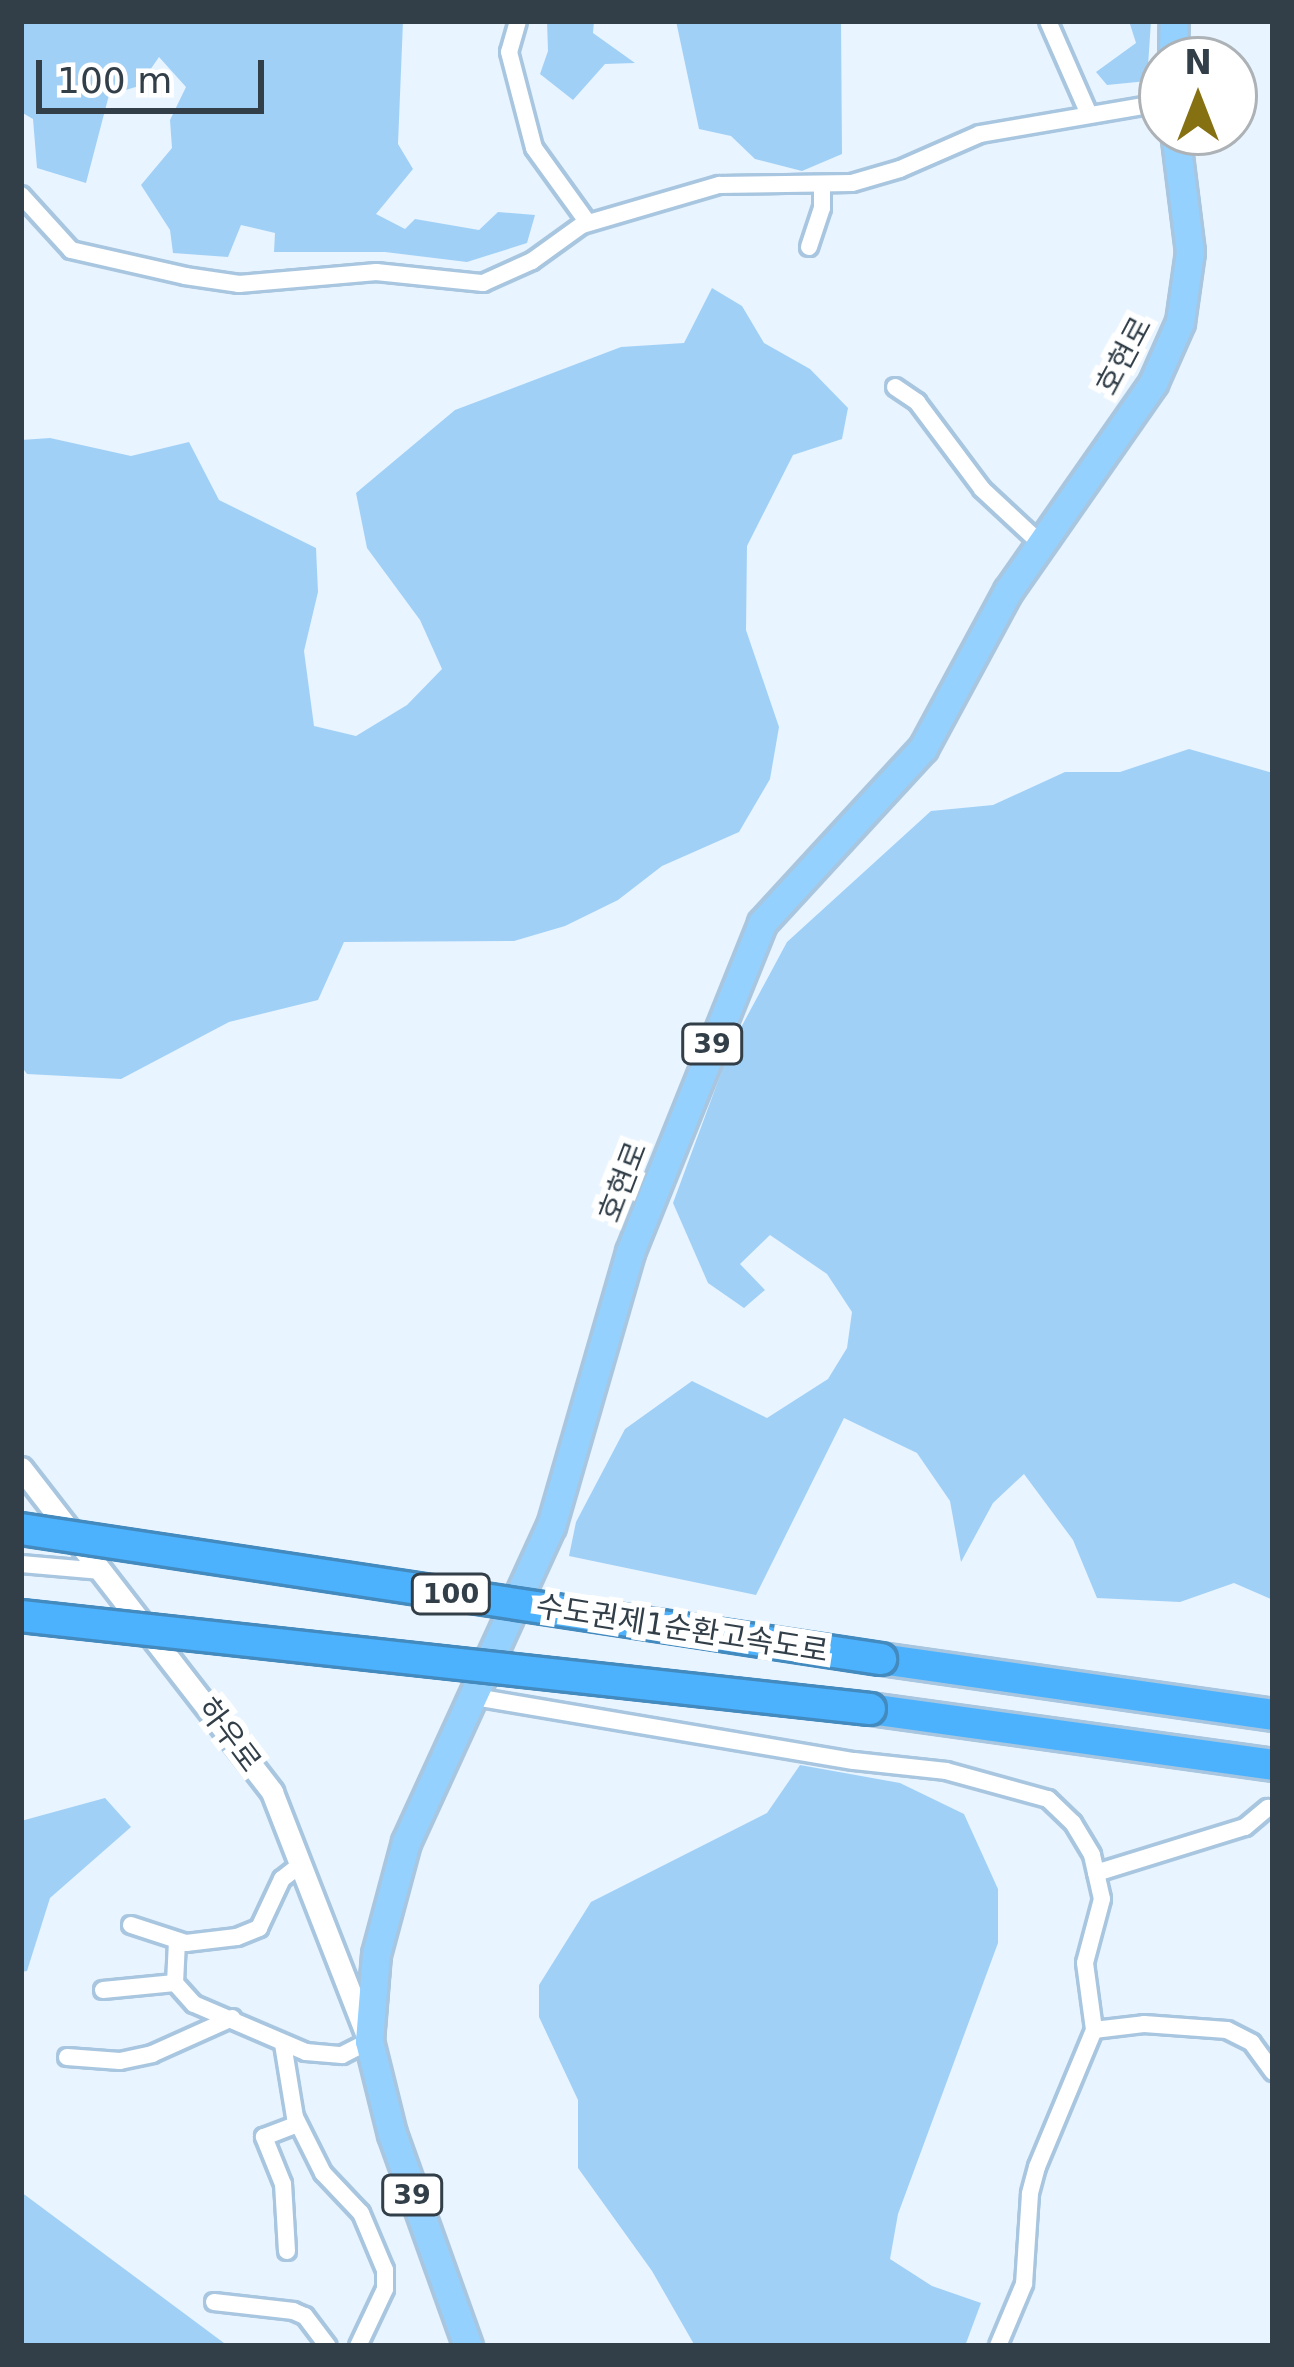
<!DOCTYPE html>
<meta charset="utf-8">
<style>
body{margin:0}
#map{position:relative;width:1294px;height:2367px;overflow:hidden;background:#e8f4ff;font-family:"DejaVu Sans","Noto Sans KR",sans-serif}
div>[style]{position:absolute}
.green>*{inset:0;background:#a1d0f7}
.roads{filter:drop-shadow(3px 0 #a8c6df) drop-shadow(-3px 0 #a8c6df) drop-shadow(0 3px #a8c6df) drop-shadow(0 -3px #a8c6df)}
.minor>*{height:16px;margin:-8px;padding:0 8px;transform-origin:8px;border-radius:8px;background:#fff}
.tertiary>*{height:21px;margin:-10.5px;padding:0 10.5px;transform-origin:10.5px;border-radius:10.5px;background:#fff}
.primary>*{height:27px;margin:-13.5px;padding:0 13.5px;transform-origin:13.5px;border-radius:13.5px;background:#94d1fe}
.motorway>*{height:30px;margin:-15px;padding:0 15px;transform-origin:15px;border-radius:15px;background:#4cb2fe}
.bridges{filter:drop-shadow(3px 0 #438abf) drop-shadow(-3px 0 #438abf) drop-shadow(0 3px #438abf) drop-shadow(0 -3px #438abf)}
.motorway-bridge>*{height:30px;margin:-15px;padding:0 15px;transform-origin:15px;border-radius:15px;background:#4cb2fe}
span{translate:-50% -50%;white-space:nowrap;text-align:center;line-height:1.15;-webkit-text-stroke:12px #fff;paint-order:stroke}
.shield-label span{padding:3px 9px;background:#fff;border:3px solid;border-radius:9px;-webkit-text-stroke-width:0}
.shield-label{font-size:27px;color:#323f49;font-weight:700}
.street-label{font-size:30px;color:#323f49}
.frame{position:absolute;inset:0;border:24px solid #323f49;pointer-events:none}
.north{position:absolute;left:1138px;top:36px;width:120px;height:120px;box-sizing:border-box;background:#fff;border:3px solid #adb2b6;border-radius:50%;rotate:0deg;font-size:33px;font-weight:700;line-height:48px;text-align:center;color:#323f49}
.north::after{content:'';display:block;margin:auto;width:42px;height:54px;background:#867112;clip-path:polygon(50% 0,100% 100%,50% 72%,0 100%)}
.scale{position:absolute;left:36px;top:60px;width:228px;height:54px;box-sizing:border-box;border:6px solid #323f49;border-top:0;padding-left:15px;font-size:36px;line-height:42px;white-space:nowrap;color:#323f49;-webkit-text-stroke:9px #fff;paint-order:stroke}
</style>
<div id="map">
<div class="green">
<i style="clip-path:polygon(21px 21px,403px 21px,398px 144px,413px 169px,376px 214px,405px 229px,415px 219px,479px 230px,498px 212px,535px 215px,527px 243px,467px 262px,385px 252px,274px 252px,275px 233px,241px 225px,228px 257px,173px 253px,170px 230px,141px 185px,172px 148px,170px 120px,186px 87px,159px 57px,139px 86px,109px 95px,86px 183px,37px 168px,33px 119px,21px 112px)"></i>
<i style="clip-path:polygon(547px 21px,594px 21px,593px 33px,635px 63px,605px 64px,573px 100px,540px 74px,548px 51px)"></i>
<i style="clip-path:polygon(676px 21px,841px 21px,842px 154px,802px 171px,755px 159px,731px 136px,699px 129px)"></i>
<i style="clip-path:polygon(1129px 21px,1151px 21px,1147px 81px,1107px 85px,1096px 72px,1136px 43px)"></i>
<i style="clip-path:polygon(712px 288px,742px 306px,764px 343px,810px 369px,848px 408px,842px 439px,793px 455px,747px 546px,746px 630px,779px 727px,770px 779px,739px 832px,662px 866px,618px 900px,565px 926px,514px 941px,344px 942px,318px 1000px,229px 1022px,121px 1079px,27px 1074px,21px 1066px,21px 440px,50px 438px,131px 456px,189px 442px,219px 500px,316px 548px,318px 592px,304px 651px,314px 726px,356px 736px,407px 705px,442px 669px,420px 620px,367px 548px,356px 493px,455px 410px,621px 347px,684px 343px)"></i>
<i style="clip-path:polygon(1189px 749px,1273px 773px,1273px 1600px,1234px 1583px,1180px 1602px,1097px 1598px,1073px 1540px,1024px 1474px,993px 1503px,961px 1562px,950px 1501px,917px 1453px,844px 1418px,756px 1595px,569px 1556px,576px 1522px,625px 1429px,692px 1381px,767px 1418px,828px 1379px,847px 1348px,852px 1312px,827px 1274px,770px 1235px,740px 1264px,765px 1290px,744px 1308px,708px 1283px,673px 1203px,731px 1046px,787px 942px,931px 811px,993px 805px,1065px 772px,1120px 772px)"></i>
<i style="clip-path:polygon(800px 1765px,900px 1783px,964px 1814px,998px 1889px,998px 1943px,898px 2214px,890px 2259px,932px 2286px,981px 2303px,965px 2346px,695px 2346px,652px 2271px,578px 2168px,578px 2100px,539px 2017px,539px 1985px,591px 1902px,767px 1813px)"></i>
<i style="clip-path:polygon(105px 1798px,131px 1827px,50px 1898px,27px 1971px,21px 1972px,21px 1821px)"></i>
<i style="clip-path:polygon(21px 2192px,228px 2346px,21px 2346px)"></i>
</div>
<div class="roads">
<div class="minor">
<i style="left:518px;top:21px;width:32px;rotate:106deg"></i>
<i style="left:509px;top:52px;width:99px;rotate:75.4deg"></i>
<i style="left:534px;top:148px;width:92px;rotate:54.2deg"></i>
<i style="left:1048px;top:21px;width:99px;rotate:66.3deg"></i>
<i style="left:21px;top:195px;width:74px;rotate:47.7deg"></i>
<i style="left:71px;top:250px;width:117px;rotate:12.8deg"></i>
<i style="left:185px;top:276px;width:55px;rotate:8.4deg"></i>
<i style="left:239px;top:284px;width:138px;rotate:-5deg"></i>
<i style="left:376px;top:272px;width:108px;rotate:5.9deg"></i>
<i style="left:483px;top:283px;width:54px;rotate:-24.2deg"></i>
<i style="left:532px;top:261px;width:62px;rotate:-35.8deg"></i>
<i style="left:582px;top:225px;width:143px;rotate:-16.3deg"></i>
<i style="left:719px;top:185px;width:133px;rotate:-0.9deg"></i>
<i style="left:852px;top:183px;width:50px;rotate:-16.3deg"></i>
<i style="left:900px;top:169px;width:87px;rotate:-23.6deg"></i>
<i style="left:980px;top:134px;width:185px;rotate:-9.7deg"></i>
<i style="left:809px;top:247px;width:41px;rotate:-71.6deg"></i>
<i style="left:822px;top:208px;width:23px;rotate:-90deg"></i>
<i style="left:895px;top:387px;width:27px;rotate:34deg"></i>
<i style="left:917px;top:402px;width:109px;rotate:53.2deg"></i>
<i style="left:982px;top:489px;width:81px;rotate:43deg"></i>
<i style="left:21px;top:1564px;width:81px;rotate:4.9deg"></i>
<i style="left:475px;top:1697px;width:384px;rotate:9.6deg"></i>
<i style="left:854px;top:1761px;width:93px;rotate:6.2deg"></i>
<i style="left:946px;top:1771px;width:106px;rotate:15.4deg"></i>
<i style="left:1048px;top:1799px;width:35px;rotate:44deg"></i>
<i style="left:1073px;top:1823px;width:37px;rotate:59deg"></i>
<i style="left:1092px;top:1855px;width:45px;rotate:77.2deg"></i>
<i style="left:1102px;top:1899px;width:66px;rotate:104.9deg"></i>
<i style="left:1085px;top:1963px;width:68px;rotate:82.3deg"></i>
<i style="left:1094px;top:2030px;width:148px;rotate:112.6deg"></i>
<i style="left:1037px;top:2167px;width:28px;rotate:105deg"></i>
<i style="left:1030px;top:2194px;width:90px;rotate:93.8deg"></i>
<i style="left:1024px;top:2284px;width:67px;rotate:112.8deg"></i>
<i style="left:1096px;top:1873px;width:156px;rotate:-17.2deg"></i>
<i style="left:1245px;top:1827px;width:30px;rotate:-40deg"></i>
<i style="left:131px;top:1925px;width:58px;rotate:18.1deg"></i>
<i style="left:186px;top:1943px;width:51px;rotate:-6.7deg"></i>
<i style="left:237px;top:1937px;width:24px;rotate:-22deg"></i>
<i style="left:259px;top:1928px;width:54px;rotate:-64.9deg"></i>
<i style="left:282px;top:1879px;width:23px;rotate:-38deg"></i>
<i style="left:177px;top:1941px;width:42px;rotate:92.7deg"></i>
<i style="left:175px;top:1983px;width:28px;rotate:48deg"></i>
<i style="left:194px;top:2004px;width:122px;rotate:23.2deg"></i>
<i style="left:306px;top:2052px;width:36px;rotate:5deg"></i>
<i style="left:342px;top:2055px;width:30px;rotate:-27deg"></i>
<i style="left:103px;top:1990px;width:72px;rotate:-5.6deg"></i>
<i style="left:1094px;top:2030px;width:50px;rotate:-6.8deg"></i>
<i style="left:1144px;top:2024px;width:83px;rotate:4.1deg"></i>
<i style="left:1227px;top:2030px;width:28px;rotate:27deg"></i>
<i style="left:1252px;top:2043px;width:36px;rotate:54deg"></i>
<i style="left:283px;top:2044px;width:74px;rotate:80.7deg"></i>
<i style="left:295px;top:2117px;width:63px;rotate:63.4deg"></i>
<i style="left:323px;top:2173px;width:55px;rotate:46.5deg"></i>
<i style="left:361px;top:2213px;width:62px;rotate:67.2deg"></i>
<i style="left:385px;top:2270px;width:19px;rotate:90deg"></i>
<i style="left:385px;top:2289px;width:63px;rotate:115.3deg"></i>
<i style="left:67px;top:2057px;width:53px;rotate:4.3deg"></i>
<i style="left:120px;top:2061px;width:33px;rotate:-12deg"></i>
<i style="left:152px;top:2054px;width:88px;rotate:-24.2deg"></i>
<i style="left:287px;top:2251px;width:67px;rotate:-93.4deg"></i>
<i style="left:283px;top:2184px;width:51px;rotate:-112deg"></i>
<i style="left:264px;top:2137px;width:36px;rotate:-21deg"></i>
<i style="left:214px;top:2302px;width:80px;rotate:6.5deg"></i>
<i style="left:293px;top:2311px;width:13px;rotate:23deg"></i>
<i style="left:305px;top:2316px;width:38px;rotate:53deg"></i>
</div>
<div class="tertiary">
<i style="left:21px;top:1468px;width:410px;rotate:52.2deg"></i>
<i style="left:272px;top:1792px;width:262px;rotate:68.7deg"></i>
</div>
<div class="primary">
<i style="left:1173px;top:60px;width:39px;rotate:-89deg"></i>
<i style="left:468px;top:2346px;width:225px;rotate:-109.7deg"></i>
<i style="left:392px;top:2134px;width:96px;rotate:-103.9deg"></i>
<i style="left:369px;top:2041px;width:87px;rotate:-85.4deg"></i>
<i style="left:376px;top:1954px;width:116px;rotate:-75deg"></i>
<i style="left:406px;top:1842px;width:348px;rotate:-65.4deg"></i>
<i style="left:551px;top:1526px;width:285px;rotate:-73.9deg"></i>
<i style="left:630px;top:1252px;width:354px;rotate:-68.1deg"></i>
<i style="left:762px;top:923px;width:238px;rotate:-47.4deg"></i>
<i style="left:923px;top:748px;width:179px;rotate:-61.6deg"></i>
<i style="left:1008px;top:591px;width:254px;rotate:-55.1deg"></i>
<i style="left:1153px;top:383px;width:67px;rotate:-66.1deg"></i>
<i style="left:1180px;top:322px;width:71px;rotate:-81.9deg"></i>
<i style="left:1190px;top:252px;width:121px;rotate:-97.1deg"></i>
</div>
<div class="motorway">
<i style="left:881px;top:1659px;width:396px;rotate:8.1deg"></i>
<i style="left:870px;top:1709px;width:407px;rotate:7.9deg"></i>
</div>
</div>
<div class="bridges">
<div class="motorway-bridge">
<i style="left:21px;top:1529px;width:870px;rotate:8.6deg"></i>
<i style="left:21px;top:1616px;width:854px;rotate:6.25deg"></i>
</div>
</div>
<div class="shield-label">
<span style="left:712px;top:1044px">39</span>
<span style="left:451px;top:1594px">100</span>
<span style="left:412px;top:2195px">39</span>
</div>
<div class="street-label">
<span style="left:1124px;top:356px;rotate:-62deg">호현로</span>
<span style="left:623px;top:1182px;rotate:-69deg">호현로</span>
<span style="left:682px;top:1629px;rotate:9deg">수도권제1순환고속도로</span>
<span style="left:229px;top:1735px;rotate:53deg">하우로</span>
</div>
<div class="frame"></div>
<div class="north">N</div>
<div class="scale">100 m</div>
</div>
